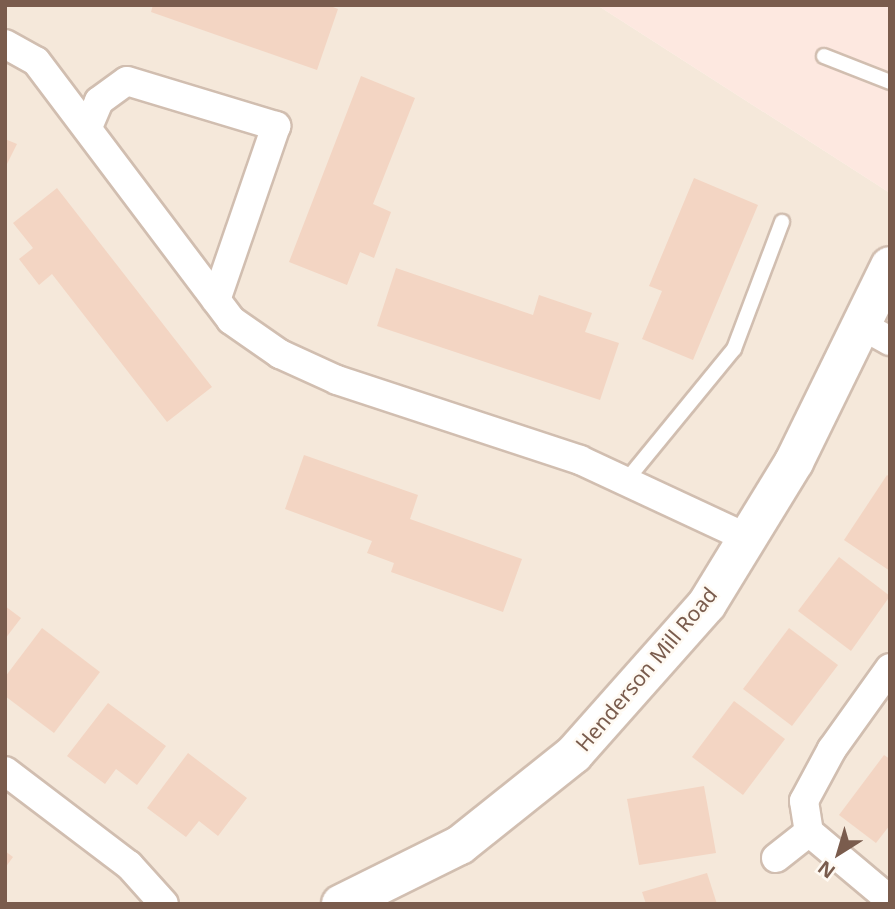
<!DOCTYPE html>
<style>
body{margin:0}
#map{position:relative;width:895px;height:909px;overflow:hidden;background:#fdf6ec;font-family:"Noto Sans",sans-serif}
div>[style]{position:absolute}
.residential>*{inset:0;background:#f5e8da}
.commercial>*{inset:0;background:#fde8e0}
.building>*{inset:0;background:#f3d5c3}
.roads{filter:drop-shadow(2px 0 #d1beb0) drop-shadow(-2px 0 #d1beb0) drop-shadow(0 2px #d1beb0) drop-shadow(0 -2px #d1beb0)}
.lane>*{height:14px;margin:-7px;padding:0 7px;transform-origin:7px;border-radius:7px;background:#fff}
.street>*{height:28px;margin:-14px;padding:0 14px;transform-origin:14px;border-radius:14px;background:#fff}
.secondary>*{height:38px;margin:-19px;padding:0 19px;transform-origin:19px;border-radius:19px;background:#fff}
span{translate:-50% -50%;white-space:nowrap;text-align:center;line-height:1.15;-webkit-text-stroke:5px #fffaf3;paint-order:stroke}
.street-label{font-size:21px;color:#7a5c4d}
.frame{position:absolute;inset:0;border:7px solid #7a5c4d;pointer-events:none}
.north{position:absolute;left:804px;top:818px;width:70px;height:70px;-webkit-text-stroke:5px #fffaf3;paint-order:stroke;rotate:217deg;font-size:19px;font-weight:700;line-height:28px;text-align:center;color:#7a5c4d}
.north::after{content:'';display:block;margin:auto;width:24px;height:32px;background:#7a5c4d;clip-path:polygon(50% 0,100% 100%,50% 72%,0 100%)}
</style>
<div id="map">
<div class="residential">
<i style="clip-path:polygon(5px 5px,597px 5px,890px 193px,890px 904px,5px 904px)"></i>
</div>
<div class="commercial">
<i style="clip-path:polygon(597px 5px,890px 5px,890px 193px)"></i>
</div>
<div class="building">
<i style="clip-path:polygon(153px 5px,328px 5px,338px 9px,317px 70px,151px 12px)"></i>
<i style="clip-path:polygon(361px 76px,415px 98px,373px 204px,391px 212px,374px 258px,360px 252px,347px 285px,289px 262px)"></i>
<i style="clip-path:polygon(5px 139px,17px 144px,5px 168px)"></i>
<i style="clip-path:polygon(694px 178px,758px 205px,693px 360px,642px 339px,662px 291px,649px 286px)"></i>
<i style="clip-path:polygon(57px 188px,212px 387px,167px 422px,52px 274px,39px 285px,19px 259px,33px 248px,13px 223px)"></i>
<i style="clip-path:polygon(396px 268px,533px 315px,539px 295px,592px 313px,585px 332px,619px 343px,600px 400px,377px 326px)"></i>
<i style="clip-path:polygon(304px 455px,418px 495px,410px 519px,522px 559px,503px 612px,391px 572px,394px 563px,367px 553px,372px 541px,285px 509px)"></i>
<i style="clip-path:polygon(887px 475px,890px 477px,890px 571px,844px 540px)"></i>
<i style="clip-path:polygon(839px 557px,890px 596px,851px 651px,798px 611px)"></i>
<i style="clip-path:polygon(5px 606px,21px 618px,5px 639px)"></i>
<i style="clip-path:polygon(42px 628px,100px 672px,54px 733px,5px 696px,5px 677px)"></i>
<i style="clip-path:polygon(789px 628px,838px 665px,792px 726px,743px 689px)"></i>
<i style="clip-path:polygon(734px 701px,785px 739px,743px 795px,692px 757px)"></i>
<i style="clip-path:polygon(108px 703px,166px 746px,137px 785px,116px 769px,105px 784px,67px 756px)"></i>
<i style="clip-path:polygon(188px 753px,247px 798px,218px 836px,199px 821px,186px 837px,147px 808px)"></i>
<i style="clip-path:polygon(884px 755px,890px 759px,890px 825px,876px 843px,839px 815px)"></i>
<i style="clip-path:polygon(704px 786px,716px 853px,639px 865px,627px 799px)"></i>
<i style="clip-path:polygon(5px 851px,13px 857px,5px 868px)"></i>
<i style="clip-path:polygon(707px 873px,717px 904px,646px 904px,642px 892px)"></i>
</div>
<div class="roads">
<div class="lane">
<i style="left:824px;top:56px;width:71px;rotate:21.5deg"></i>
<i style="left:625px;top:482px;width:172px;rotate:-50.7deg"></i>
<i style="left:734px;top:349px;width:136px;rotate:-69.3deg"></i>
</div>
<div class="street">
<i style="left:5px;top:44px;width:35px;rotate:29deg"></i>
<i style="left:36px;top:61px;width:324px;rotate:53deg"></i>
<i style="left:231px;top:320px;width:60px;rotate:34.8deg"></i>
<i style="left:280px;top:354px;width:63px;rotate:24.5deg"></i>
<i style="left:337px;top:380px;width:256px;rotate:18.2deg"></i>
<i style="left:580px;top:460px;width:184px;rotate:25deg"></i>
<i style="left:88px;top:127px;width:28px;rotate:-67deg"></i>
<i style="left:99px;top:101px;width:34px;rotate:-36deg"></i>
<i style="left:127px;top:81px;width:156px;rotate:16.8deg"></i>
<i style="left:276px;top:126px;width:184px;rotate:109deg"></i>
<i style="left:861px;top:325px;width:33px;rotate:29deg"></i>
<i style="left:890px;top:668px;width:100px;rotate:125.6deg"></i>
<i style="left:832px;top:749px;width:59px;rotate:118.3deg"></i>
<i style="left:804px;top:801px;width:31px;rotate:81deg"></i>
<i style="left:809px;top:832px;width:106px;rotate:40deg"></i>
<i style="left:5px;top:771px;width:156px;rotate:37.2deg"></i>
<i style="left:129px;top:865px;width:52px;rotate:48.1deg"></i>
<i style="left:776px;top:858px;width:42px;rotate:-38.2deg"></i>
</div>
<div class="secondary">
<i style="left:341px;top:904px;width:133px;rotate:-26.4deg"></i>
<i style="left:460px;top:845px;width:146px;rotate:-38.6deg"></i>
<i style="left:574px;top:754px;width:200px;rotate:-48.4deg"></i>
<i style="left:707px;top:604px;width:167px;rotate:-58.5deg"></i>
<i style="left:794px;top:462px;width:218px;rotate:-63.9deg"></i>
</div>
</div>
<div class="street-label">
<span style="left:646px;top:669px;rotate:-50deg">Henderson Mill Road</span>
</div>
<div class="frame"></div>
<div class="north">N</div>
</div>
